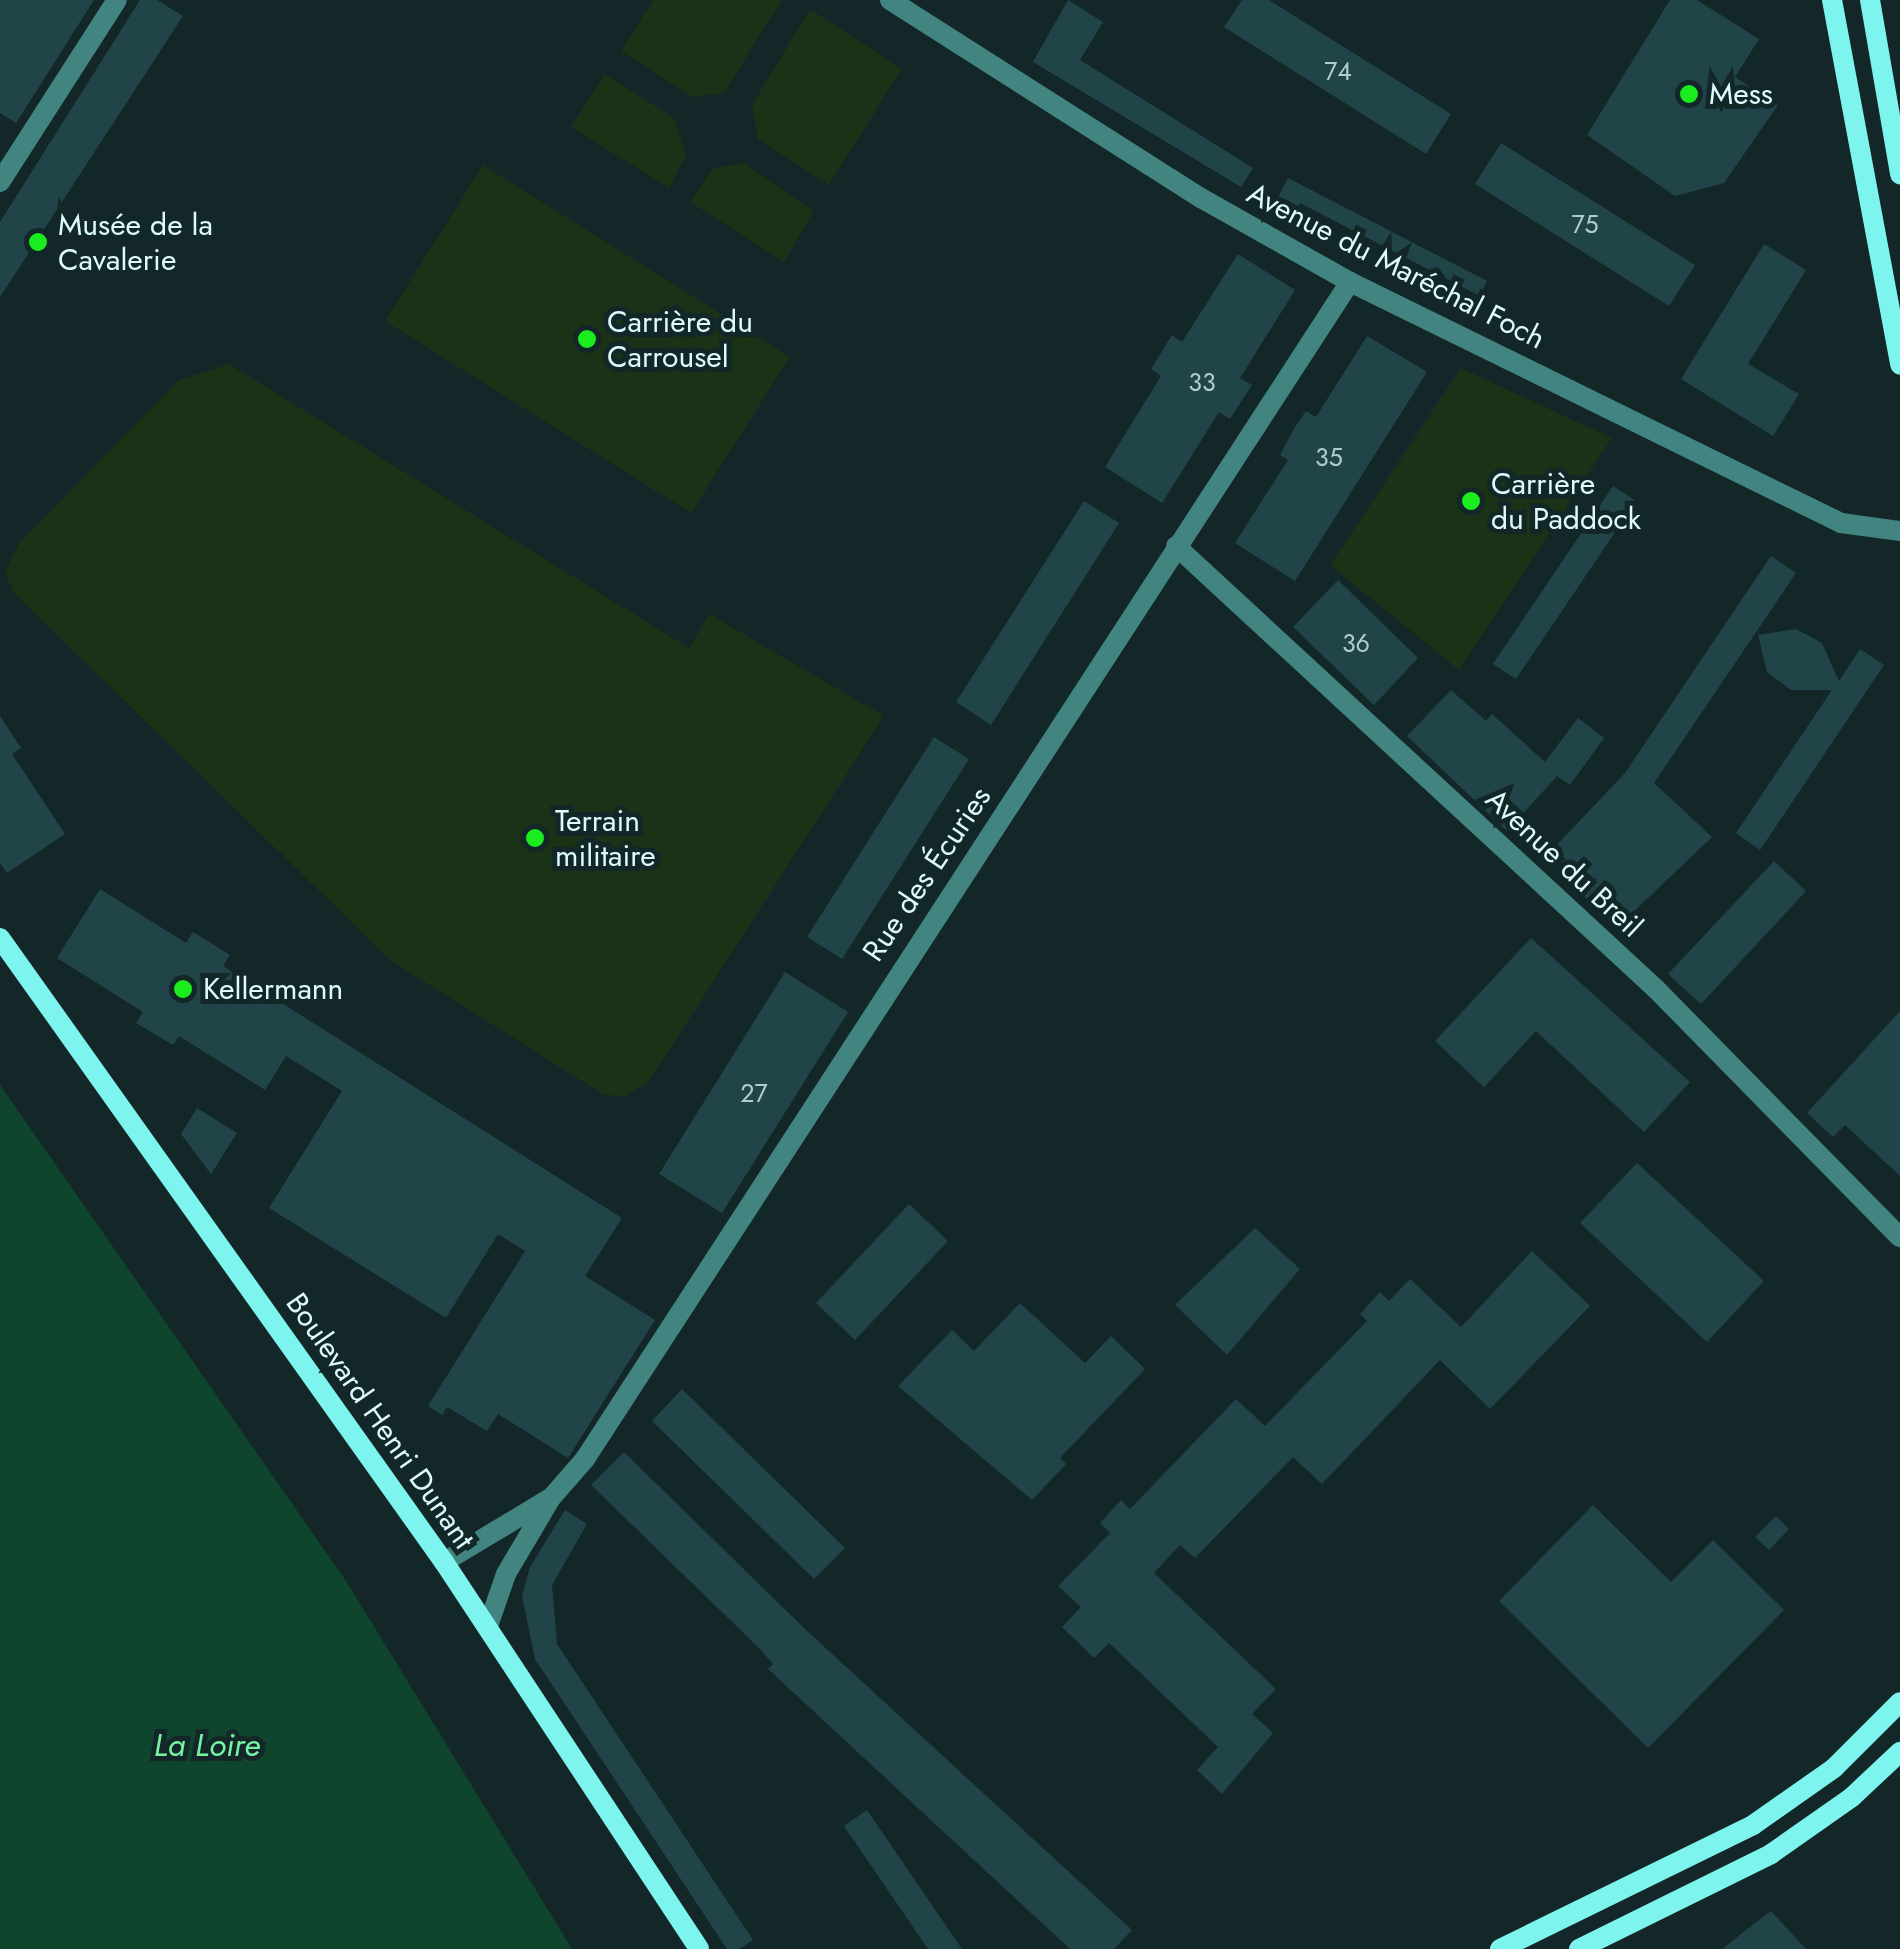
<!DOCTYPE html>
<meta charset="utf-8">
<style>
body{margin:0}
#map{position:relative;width:1900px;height:1949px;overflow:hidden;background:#132729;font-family:Jost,sans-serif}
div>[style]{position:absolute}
.green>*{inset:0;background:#1a3216}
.water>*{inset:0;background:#10452d}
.building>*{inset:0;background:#214448}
.minor>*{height:20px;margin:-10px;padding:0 10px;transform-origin:10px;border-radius:10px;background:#428480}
.tertiary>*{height:20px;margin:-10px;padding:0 10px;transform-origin:10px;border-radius:10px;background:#428480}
.secondary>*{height:20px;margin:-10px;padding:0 10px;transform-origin:10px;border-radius:10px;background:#7df4ed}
.dots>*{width:28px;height:28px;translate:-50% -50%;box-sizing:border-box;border:5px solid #132729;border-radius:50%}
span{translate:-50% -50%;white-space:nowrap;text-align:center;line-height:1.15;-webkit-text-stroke:10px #132729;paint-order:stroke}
.number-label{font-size:25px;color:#aecdcf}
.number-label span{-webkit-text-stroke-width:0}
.poi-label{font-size:30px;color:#ddfbfc}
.left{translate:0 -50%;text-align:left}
.street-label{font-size:30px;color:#ddfbfc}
.water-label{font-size:32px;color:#74f3a4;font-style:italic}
</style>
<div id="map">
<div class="green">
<i style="clip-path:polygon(653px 0,782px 0,724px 93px,693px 97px,621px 51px)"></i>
<i style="clip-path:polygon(810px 9px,902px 69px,829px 185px,758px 140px,752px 105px)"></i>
<i style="clip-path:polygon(605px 74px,674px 118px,686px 155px,669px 188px,571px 127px)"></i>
<i style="clip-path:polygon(744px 163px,814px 211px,784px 262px,690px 202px,712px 169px)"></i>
<i style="clip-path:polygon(483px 165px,790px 357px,691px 513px,385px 321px)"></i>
<i style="clip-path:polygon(229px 364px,689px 648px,709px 614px,884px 716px,648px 1083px,625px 1096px,604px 1095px,390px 960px,13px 592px,5px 572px,19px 543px,179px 380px)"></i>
<i style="clip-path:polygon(1461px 368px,1612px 438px,1459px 670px,1330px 565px)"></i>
</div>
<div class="water">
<i style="clip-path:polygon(0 1085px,346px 1581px,572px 1949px,0 1949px)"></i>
</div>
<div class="building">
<i style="clip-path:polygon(0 0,94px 0,16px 123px,0 113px)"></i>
<i style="clip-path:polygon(140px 0,157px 0,183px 16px,0 297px,0 222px)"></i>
<i style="clip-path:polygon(1068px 0,1103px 22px,1080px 60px,1253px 168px,1241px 187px,1033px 62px)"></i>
<i style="clip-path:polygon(1242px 0,1269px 0,1451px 114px,1426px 154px,1224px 27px)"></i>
<i style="clip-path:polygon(1670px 0,1697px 0,1759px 39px,1735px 77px,1778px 105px,1724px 183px,1675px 196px,1587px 135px)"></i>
<i style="clip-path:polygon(1501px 143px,1695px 265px,1669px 306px,1475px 184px)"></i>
<i style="clip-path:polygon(1288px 178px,1487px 281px,1480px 296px,1300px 203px,1293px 216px,1274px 205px)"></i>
<i style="clip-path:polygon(1764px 244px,1806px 270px,1748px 364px,1799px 394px,1773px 436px,1681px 379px)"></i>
<i style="clip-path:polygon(1238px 254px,1295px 290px,1240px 378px,1252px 385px,1230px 419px,1219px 412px,1162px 503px,1105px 467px,1161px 376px,1151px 369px,1172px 335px,1182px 342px)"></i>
<i style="clip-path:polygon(1367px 336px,1427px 372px,1295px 581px,1235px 543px,1288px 460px,1280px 455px,1295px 427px,1306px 411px,1316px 417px)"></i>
<i style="clip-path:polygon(1613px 486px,1636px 501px,1516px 679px,1493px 664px)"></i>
<i style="clip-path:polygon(1084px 501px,1119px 523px,991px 725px,956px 702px)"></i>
<i style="clip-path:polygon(1771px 556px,1796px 573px,1654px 783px,1712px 837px,1627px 918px,1609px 902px,1600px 911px,1582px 894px,1588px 888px,1550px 852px,1625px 773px)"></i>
<i style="clip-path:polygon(1338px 580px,1418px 658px,1374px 705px,1293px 627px)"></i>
<i style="clip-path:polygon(1796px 629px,1822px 643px,1839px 681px,1860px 649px,1884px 665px,1760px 850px,1736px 833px,1832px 690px,1791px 690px,1767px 672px,1758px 635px)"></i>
<i style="clip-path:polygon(1451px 690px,1486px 721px,1492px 714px,1545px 762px,1578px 718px,1604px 738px,1570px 785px,1557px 776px,1507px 831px,1407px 736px)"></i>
<i style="clip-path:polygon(0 716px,21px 748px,12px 754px,65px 834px,7px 873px,0 863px)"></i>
<i style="clip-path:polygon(934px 737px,969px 759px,842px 959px,807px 937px)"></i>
<i style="clip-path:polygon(1774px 861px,1806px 891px,1701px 1004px,1668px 974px)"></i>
<i style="clip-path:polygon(100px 889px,186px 943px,193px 932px,230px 955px,223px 966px,622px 1218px,585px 1276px,655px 1320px,568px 1458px,498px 1414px,487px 1431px,447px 1407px,442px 1415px,428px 1406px,525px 1251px,498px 1234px,446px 1318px,269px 1208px,342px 1091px,286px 1056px,265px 1090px,179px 1036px,173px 1045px,136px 1023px,143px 1012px,57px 958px)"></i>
<i style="clip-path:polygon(1531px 938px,1690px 1082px,1644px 1132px,1536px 1031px,1484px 1087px,1435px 1041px)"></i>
<i style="clip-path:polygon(785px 972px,848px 1012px,722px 1213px,659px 1174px)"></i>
<i style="clip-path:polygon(1900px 1011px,1900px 1176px,1845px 1125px,1833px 1137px,1807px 1113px)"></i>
<i style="clip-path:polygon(197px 1108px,237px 1133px,211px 1174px,181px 1134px)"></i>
<i style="clip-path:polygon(1637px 1163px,1764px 1281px,1707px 1342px,1580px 1223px)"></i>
<i style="clip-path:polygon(909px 1204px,948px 1241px,855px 1340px,816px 1303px)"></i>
<i style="clip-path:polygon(1255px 1228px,1300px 1269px,1227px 1355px,1175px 1305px)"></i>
<i style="clip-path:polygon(1532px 1251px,1590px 1306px,1490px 1409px,1440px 1360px,1322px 1484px,1293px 1457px,1195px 1558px,1180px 1545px,1154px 1573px,1276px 1689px,1252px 1714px,1273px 1733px,1222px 1794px,1197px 1770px,1218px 1747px,1109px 1643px,1094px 1658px,1062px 1627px,1081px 1607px,1058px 1586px,1110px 1533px,1100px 1523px,1121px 1500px,1130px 1509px,1236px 1399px,1265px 1426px,1367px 1321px,1360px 1314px,1380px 1292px,1389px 1301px,1410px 1279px,1461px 1327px)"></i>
<i style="clip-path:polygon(1020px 1303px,1085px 1363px,1111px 1336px,1145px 1369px,1060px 1458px,1066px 1464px,1032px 1500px,898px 1386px,952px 1330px,974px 1351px)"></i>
<i style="clip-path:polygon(682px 1389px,845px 1548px,814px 1579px,652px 1421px)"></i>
<i style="clip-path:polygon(624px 1452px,805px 1629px,1132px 1930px,1114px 1949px,1070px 1949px,768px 1669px,773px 1664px,758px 1647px,591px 1485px)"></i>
<i style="clip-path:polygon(1593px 1505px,1671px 1582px,1713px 1540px,1784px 1610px,1648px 1748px,1499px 1601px)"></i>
<i style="clip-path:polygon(565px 1510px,587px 1524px,552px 1585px,557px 1644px,753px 1940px,739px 1949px,727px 1949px,535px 1659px,522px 1596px,530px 1567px)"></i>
<i style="clip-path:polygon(1776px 1516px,1789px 1529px,1769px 1550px,1755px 1537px)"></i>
<i style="clip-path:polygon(867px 1810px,962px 1949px,928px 1949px,844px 1826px)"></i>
<i style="clip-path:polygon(1771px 1911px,1806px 1949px,1722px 1949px,1755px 1923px)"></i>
</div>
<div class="minor">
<i style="left:0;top:182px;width:216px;rotate:-57.3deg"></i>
<i style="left:1176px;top:546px;width:653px;rotate:42.7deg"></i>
<i style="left:1656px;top:989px;width:348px;rotate:45.5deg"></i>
<i style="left:444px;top:1562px;width:122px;rotate:-31deg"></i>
<i style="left:488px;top:1626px;width:55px;rotate:-70.9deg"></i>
<i style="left:506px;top:1574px;width:88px;rotate:-59.4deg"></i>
<i style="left:551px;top:1498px;width:52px;rotate:-48.9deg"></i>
<i style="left:585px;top:1459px;width:1404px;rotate:-56.98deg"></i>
</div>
<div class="tertiary">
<i style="left:890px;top:0;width:369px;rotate:32.5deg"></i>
<i style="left:1201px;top:198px;width:171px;rotate:29.4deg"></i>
<i style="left:1350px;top:282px;width:547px;rotate:26.14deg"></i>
<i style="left:1841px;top:523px;width:60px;rotate:7.7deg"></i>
</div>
<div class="secondary">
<i style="left:1832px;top:0;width:371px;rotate:79.4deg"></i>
<i style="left:1870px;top:0;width:177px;rotate:80.2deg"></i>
<i style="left:0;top:938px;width:766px;rotate:54.57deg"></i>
<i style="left:444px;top:1562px;width:463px;rotate:56.6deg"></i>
<i style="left:1500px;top:1949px;width:282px;rotate:-26.1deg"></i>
<i style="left:1753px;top:1825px;width:99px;rotate:-35.1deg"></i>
<i style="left:1834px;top:1768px;width:93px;rotate:-45deg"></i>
<i style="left:1579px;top:1949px;width:214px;rotate:-26.3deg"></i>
<i style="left:1771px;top:1854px;width:99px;rotate:-35.1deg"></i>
<i style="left:1852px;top:1797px;width:66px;rotate:-43.2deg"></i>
</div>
<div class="dots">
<i style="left:1689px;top:94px;background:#1aec1d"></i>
<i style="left:38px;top:242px;background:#1aec1d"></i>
<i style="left:587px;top:339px;background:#1aec1d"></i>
<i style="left:1471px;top:501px;background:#1aec1d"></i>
<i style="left:535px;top:838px;background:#1aec1d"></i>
<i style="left:183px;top:989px;background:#1aec1d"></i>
</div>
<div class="number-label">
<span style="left:1338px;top:71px">74</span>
<span style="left:1585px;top:224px">75</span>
<span style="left:1202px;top:382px">33</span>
<span style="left:1329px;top:457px">35</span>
<span style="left:1356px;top:643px">36</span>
<span style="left:754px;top:1093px">27</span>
</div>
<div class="poi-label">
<span class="left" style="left:1709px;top:94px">Mess</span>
<span class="left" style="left:58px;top:242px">Musée de la<br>Cavalerie</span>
<span class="left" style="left:607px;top:339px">Carrière du<br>Carrousel</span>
<span class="left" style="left:1491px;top:501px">Carrière<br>du Paddock</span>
<span class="left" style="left:555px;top:838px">Terrain<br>militaire</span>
<span class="left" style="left:203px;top:989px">Kellermann</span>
</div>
<div class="street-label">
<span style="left:1396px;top:266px;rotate:27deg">Avenue du Maréchal Foch</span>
<span style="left:1564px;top:863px;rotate:43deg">Avenue du Breil</span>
<span style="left:927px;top:874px;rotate:-56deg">Rue des Écuries</span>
<span style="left:380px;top:1421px;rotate:55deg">Boulevard Henri Dunant</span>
</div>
<div class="water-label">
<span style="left:207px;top:1745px">La Loire</span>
</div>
</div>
